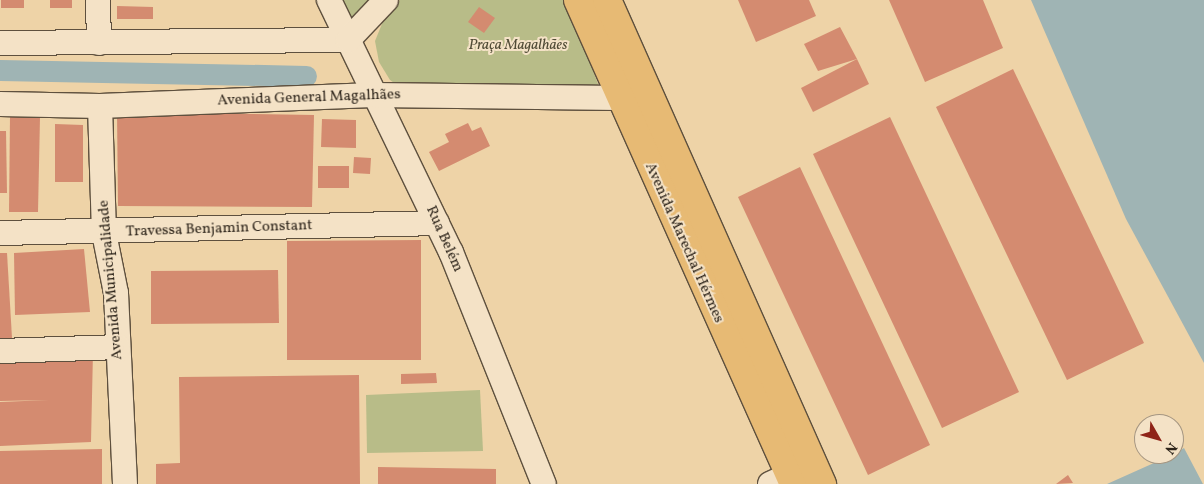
<!DOCTYPE html>
<meta charset="utf-8">
<style>
body{margin:0}
#map{position:relative;width:1204px;height:484px;overflow:hidden;background:#eed3a7;font-family:Vollkorn,serif}
div>[style]{position:absolute}
.green>*{inset:0;background:#b8bc88}
.water>*{inset:0;background:#9fb4b4}
.canal>*{height:21px;margin:-10.5px;padding:0 10.5px;transform-origin:10.5px;border-radius:10.5px;background:#9fb4b4}
.building>*{inset:0;background:#d48b70}
.roads{filter:drop-shadow(1px 0 #5e503e) drop-shadow(-1px 0 #5e503e) drop-shadow(0 1px #5e503e) drop-shadow(0 -1px #5e503e)}
.minor>*{height:24px;margin:-12px;padding:0 12px;transform-origin:12px;border-radius:12px;background:#f4e2c6}
.major>*{height:28px;margin:-14px;padding:0 14px;transform-origin:14px;border-radius:14px;background:#e7ba74}
span{translate:-50% -50%;white-space:nowrap;text-align:center;line-height:1.15;-webkit-text-stroke:4px #f4e2c6;paint-order:stroke}
.park-label{font-size:15px;color:#504b36;font-style:italic}
.street-label{font-size:15px;color:#2e251b}
.north{position:absolute;left:1134px;top:414px;width:50px;height:50px;box-sizing:border-box;background:#f4e2c6;border:1px solid #a59682;border-radius:50%;rotate:128deg;font-size:14px;font-weight:700;line-height:20px;text-align:center;color:#2e251b}
.north::after{content:'';display:block;margin:auto;width:18px;height:22px;background:#8f2418;clip-path:polygon(50% 0,100% 100%,50% 72%,0 100%)}
</style>
<div id="map">
<div class="green">
<i style="clip-path:polygon(340px 0,375px 0,355px 19px,346px 14px)"></i>
<i style="clip-path:polygon(400px 0,567px 0,601px 92px,404px 90px,390px 80px,379px 62px,375px 41px,386px 14px)"></i>
<i style="clip-path:polygon(480px 390px,483px 451px,367px 453px,366px 395px)"></i>
</div>
<div class="water">
<i style="clip-path:polygon(1031px 0,1204px 0,1204px 363px,1126px 219px)"></i>
<i style="clip-path:polygon(1184px 448px,1203px 484px,1107px 484px,1174px 454px)"></i>
</div>
<div class="canal">
<i style="left:0;top:70px;width:306px;rotate:1.1deg"></i>
</div>
<div class="building">
<i style="clip-path:polygon(1px 0,24px 0,24px 8px,1px 8px)"></i>
<i style="clip-path:polygon(50px 0,72px 0,72px 8px,50px 8px)"></i>
<i style="clip-path:polygon(738px 0,809px 0,816px 16px,756px 42px)"></i>
<i style="clip-path:polygon(889px 0,983px 0,1003px 48px,925px 82px)"></i>
<i style="clip-path:polygon(117px 6px,153px 7px,153px 19px,117px 19px)"></i>
<i style="clip-path:polygon(479px 7px,495px 18px,484px 33px,468px 22px)"></i>
<i style="clip-path:polygon(840px 27px,857px 59px,818px 71px,804px 44px)"></i>
<i style="clip-path:polygon(857px 59px,869px 84px,813px 112px,801px 88px)"></i>
<i style="clip-path:polygon(1013px 69px,1144px 343px,1067px 380px,936px 107px)"></i>
<i style="clip-path:polygon(117px 112px,314px 115px,312px 207px,118px 206px)"></i>
<i style="clip-path:polygon(10px 117px,40px 117px,38px 212px,9px 212px)"></i>
<i style="clip-path:polygon(890px 117px,1019px 392px,942px 428px,813px 154px)"></i>
<i style="clip-path:polygon(322px 119px,356px 120px,356px 148px,321px 147px)"></i>
<i style="clip-path:polygon(468px 123px,472px 131px,481px 127px,490px 146px,439px 171px,429px 152px,449px 142px,445px 134px)"></i>
<i style="clip-path:polygon(55px 124px,83px 125px,83px 182px,55px 182px)"></i>
<i style="clip-path:polygon(0 131px,6px 131px,7px 193px,0 193px)"></i>
<i style="clip-path:polygon(354px 157px,371px 158px,370px 174px,353px 173px)"></i>
<i style="clip-path:polygon(318px 166px,349px 166px,349px 188px,318px 188px)"></i>
<i style="clip-path:polygon(800px 167px,930px 445px,868px 475px,738px 197px)"></i>
<i style="clip-path:polygon(421px 240px,421px 360px,287px 360px,287px 241px)"></i>
<i style="clip-path:polygon(84px 249px,90px 312px,15px 315px,14px 253px)"></i>
<i style="clip-path:polygon(0 253px,7px 253px,12px 338px,0 339px)"></i>
<i style="clip-path:polygon(278px 270px,279px 323px,151px 324px,151px 271px)"></i>
<i style="clip-path:polygon(93px 352px,91px 442px,0 446px,0 402px,49px 400px,0 401px,0 355px)"></i>
<i style="clip-path:polygon(436px 373px,437px 383px,401px 384px,401px 374px)"></i>
<i style="clip-path:polygon(359px 375px,360px 484px,156px 484px,156px 464px,180px 463px,179px 377px)"></i>
<i style="clip-path:polygon(102px 449px,102px 484px,0 484px,0 451px)"></i>
<i style="clip-path:polygon(378px 467px,496px 469px,496px 484px,378px 484px)"></i>
<i style="clip-path:polygon(1068px 475px,1073px 483px,1056px 484px)"></i>
</div>
<div class="roads">
<div class="minor">
<i style="left:98px;top:0;width:43px;rotate:88.7deg"></i>
<i style="left:329px;top:0;width:280px;rotate:64.2deg"></i>
<i style="left:451px;top:252px;width:250px;rotate:68.2deg"></i>
<i style="left:0;top:43px;width:348px;rotate:-0.5deg"></i>
<i style="left:348px;top:40px;width:55px;rotate:-46.5deg"></i>
<i style="left:0;top:104px;width:100px;rotate:1.1deg"></i>
<i style="left:100px;top:106px;width:273px;rotate:-2.3deg"></i>
<i style="left:373px;top:95px;width:245px;rotate:0.7deg"></i>
<i style="left:100px;top:106px;width:127px;rotate:88.2deg"></i>
<i style="left:104px;top:233px;width:61px;rotate:78.7deg"></i>
<i style="left:116px;top:293px;width:191px;rotate:87.3deg"></i>
<i style="left:0;top:233px;width:437px;rotate:-1.3deg"></i>
<i style="left:0;top:351px;width:118px;rotate:-1.9deg"></i>
<i style="left:770px;top:484px;width:21px;rotate:-25deg"></i>
</div>
<div class="major">
<i style="left:578px;top:0;width:530px;rotate:65.95deg"></i>
<i style="left:607px;top:0;width:530px;rotate:66.05deg"></i>
</div>
</div>
<div class="park-label">
<span style="left:518px;top:46px">Praça Magalhães</span>
</div>
<div class="street-label">
<span style="left:309px;top:98px;rotate:-2deg">Avenida General Magalhães</span>
<span style="left:219px;top:229px;rotate:-2deg">Travessa Benjamin Constant</span>
<span style="left:444px;top:239px;rotate:66deg">Rua Belém</span>
<span style="left:684px;top:243px;rotate:66deg">Avenida Marechal Hérmes</span>
<span style="left:111px;top:280px;rotate:-95deg">Avenida Municipalidade</span>
</div>
<div class="north">N</div>
</div>
